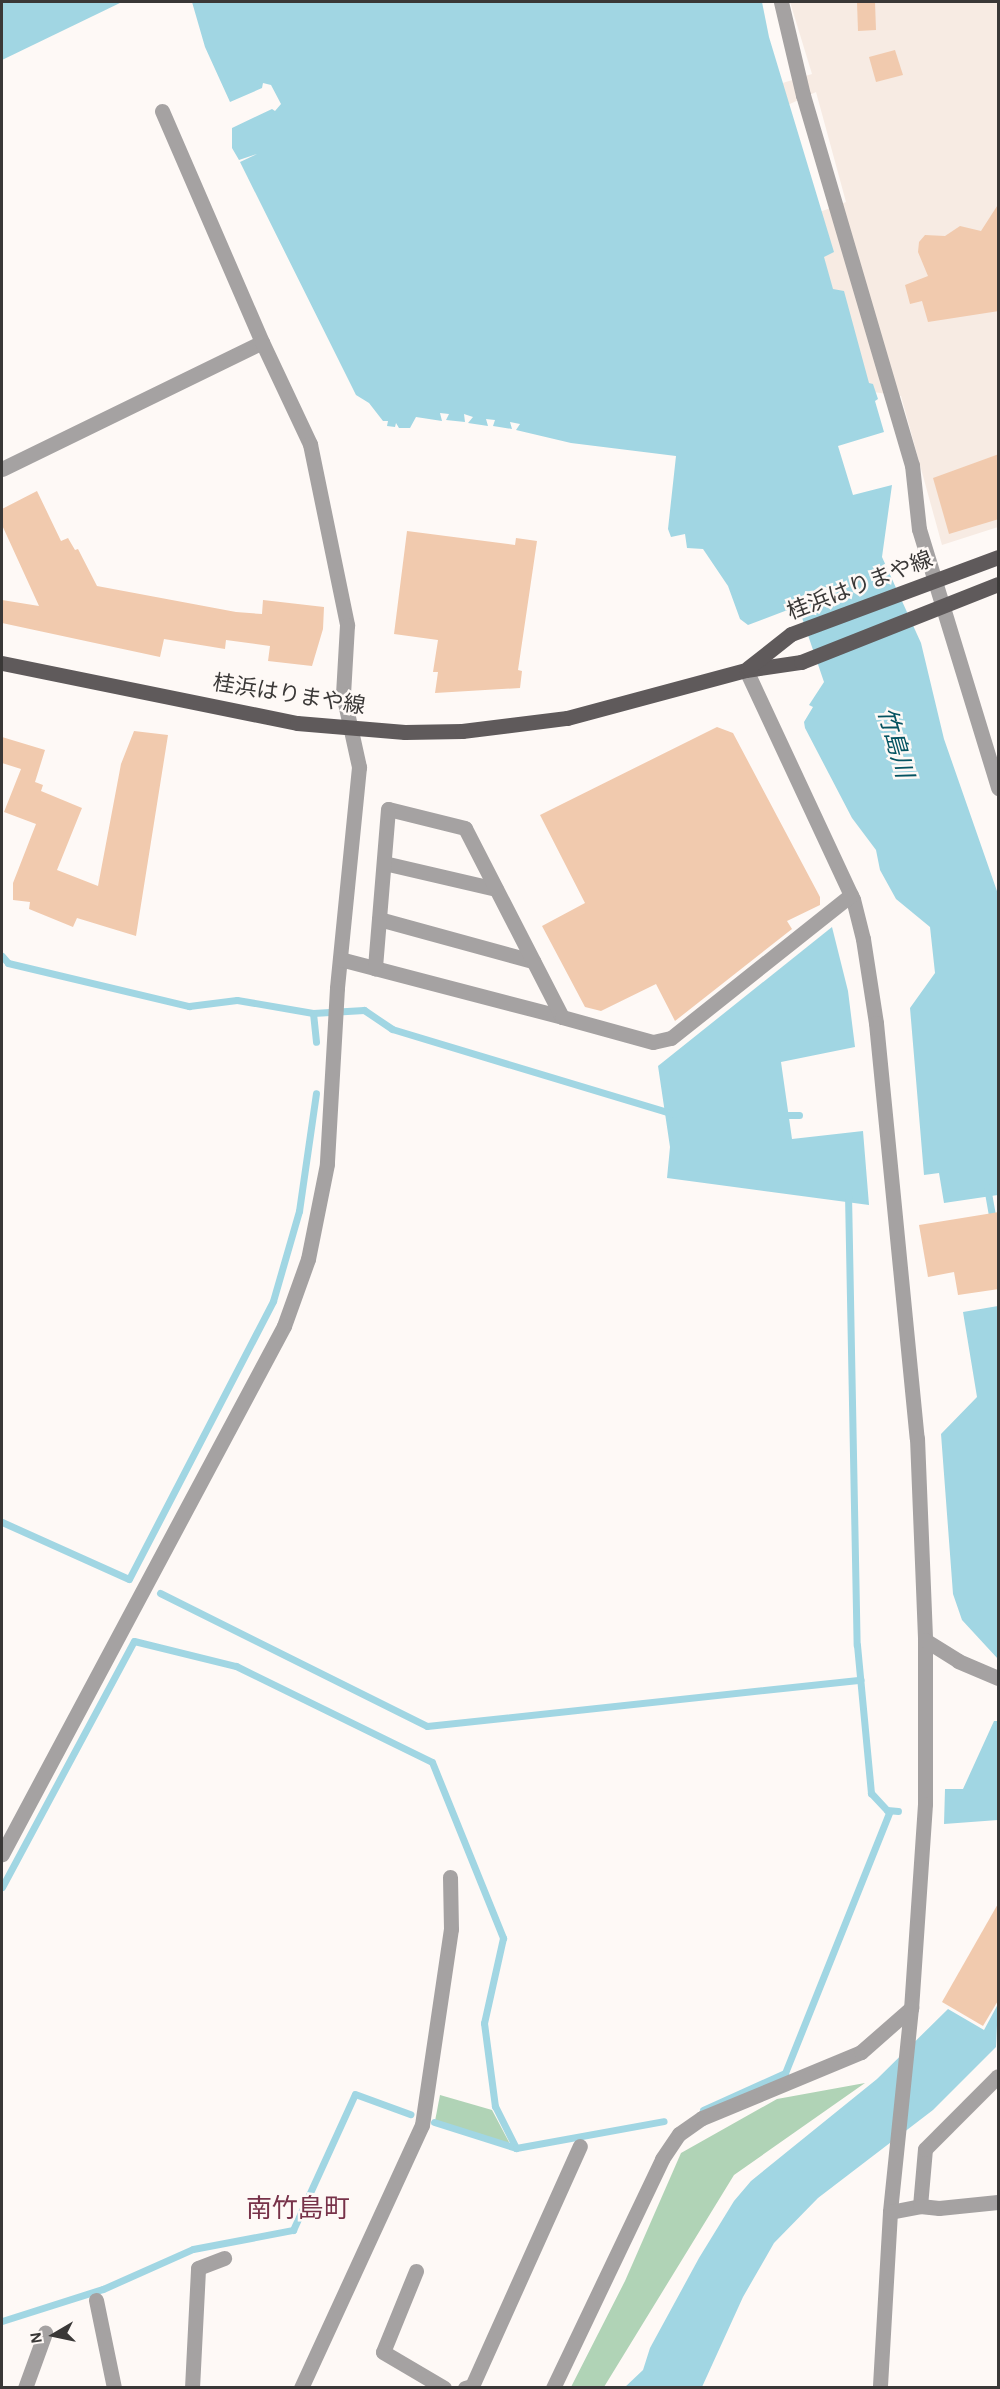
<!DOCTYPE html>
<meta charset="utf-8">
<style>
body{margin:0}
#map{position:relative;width:1000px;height:2389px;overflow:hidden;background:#fef9f6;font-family:"Alegreya Sans","Noto Sans JP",sans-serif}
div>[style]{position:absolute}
.built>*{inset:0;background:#f7ebe3}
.green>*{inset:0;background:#b0d3b6}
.water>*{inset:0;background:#a1d6e3}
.stream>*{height:7px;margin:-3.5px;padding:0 3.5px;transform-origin:3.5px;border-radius:3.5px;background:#a1d6e3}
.building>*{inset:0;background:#f1caae}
.minor>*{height:15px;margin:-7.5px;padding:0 7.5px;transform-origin:7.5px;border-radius:7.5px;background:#a5a2a2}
.major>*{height:15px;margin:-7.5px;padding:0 7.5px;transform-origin:7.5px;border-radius:7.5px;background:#5f5a5b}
span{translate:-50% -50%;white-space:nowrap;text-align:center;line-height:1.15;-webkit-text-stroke:5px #fef9f6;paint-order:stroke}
.street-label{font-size:22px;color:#3a3837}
.water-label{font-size:24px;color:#045361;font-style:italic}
.quarter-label{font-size:26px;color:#773249}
.frame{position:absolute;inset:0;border:3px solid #3a3837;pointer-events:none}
.north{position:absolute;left:24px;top:2305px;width:60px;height:60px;-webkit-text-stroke:4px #fef9f6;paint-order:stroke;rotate:261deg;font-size:16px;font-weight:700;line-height:24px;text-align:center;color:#3a3837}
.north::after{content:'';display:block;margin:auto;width:21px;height:27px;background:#3a3837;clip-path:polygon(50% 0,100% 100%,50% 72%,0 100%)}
</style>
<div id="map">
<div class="built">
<i style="clip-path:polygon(790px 2px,998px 2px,998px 527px,942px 545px,901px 396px,832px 386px,770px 231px,846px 202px,816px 92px,755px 120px,756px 91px,812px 74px)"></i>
</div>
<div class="green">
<i style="clip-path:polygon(865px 2083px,734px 2175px,604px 2387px,571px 2387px,625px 2281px,681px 2153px,777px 2099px)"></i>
<i style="clip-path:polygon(440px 2095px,492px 2110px,510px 2144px,435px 2121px)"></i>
</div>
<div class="water">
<i style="clip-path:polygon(2px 2px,122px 2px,2px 60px)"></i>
<i style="clip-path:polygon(192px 2px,762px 2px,769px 37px,834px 252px,824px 257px,833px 289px,844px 291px,869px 383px,873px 384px,878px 399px,875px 401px,884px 432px,838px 446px,853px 495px,892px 485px,882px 557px,921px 643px,944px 739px,998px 894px,998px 1195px,944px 1203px,939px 1173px,924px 1175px,910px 1008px,935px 973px,930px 927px,896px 899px,880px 870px,876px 850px,852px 818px,805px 728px,804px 722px,813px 707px,809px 705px,824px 682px,798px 606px,748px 625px,740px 619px,728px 586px,703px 549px,687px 548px,685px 534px,671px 537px,668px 529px,676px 456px,571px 443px,516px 430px,520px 424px,510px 422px,512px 429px,493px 426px,495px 420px,486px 419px,488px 426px,468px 423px,473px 417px,464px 414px,465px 422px,446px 420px,449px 414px,440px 413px,442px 421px,416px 417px,410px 428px,399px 428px,396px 423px,395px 427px,387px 426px,388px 421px,383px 421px,369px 403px,356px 395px,240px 162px,257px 154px,239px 160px,232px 148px,232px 128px,272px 109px,275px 111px,281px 104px,271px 85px,263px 83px,262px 88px,230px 102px,205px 47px)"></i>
<i style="clip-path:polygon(832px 927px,848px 991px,855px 1047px,781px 1062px,792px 1139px,863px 1131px,869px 1205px,667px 1178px,670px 1147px,658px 1066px)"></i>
<i style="clip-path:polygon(998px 1306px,998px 1659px,962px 1620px,953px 1594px,941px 1434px,977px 1397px,963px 1312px)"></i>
<i style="clip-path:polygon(994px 1721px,998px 1721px,998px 1820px,944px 1824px,945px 1789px,963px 1789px)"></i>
<i style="clip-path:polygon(998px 2004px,996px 2047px,933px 2110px,818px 2198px,774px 2243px,743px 2297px,702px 2387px,624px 2388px,643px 2370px,650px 2348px,699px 2258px,734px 2201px,751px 2181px,877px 2079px,948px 2009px,984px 2030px)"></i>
</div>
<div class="stream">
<i style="left:2px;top:956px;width:9px;rotate:49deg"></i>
<i style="left:8px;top:963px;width:186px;rotate:13.4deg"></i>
<i style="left:189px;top:1006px;width:48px;rotate:-7.1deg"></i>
<i style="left:237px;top:1000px;width:77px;rotate:9.7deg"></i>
<i style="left:313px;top:1013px;width:51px;rotate:-3.4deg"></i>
<i style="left:364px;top:1010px;width:34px;rotate:34deg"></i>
<i style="left:392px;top:1029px;width:294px;rotate:16.8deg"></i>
<i style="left:313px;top:1013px;width:29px;rotate:84deg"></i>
<i style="left:780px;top:1115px;width:19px"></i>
<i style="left:987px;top:1187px;width:35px;rotate:80deg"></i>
<i style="left:848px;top:1194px;width:451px;rotate:88.9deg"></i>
<i style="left:857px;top:1645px;width:149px;rotate:84.6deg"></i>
<i style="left:871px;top:1793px;width:23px;rotate:47deg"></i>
<i style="left:887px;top:1810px;width:11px;rotate:5deg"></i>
<i style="left:2px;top:1522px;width:139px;rotate:24.2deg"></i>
<i style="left:129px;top:1579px;width:313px;rotate:-62.6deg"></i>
<i style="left:273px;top:1301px;width:94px;rotate:-73.9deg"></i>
<i style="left:299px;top:1211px;width:119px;rotate:-81.8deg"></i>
<i style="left:160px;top:1593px;width:298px;rotate:26.5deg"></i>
<i style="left:427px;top:1726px;width:436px;rotate:-6.1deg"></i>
<i style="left:2px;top:1887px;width:279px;rotate:-61.8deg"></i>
<i style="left:134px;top:1641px;width:105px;rotate:13.8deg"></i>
<i style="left:236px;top:1666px;width:218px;rotate:26.1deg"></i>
<i style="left:432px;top:1762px;width:190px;rotate:68deg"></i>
<i style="left:503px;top:1938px;width:87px;rotate:102.6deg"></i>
<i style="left:484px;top:2023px;width:84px;rotate:82.5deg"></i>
<i style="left:495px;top:2106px;width:47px;rotate:63.4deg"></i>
<i style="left:703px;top:2110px;width:90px;rotate:-24.3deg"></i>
<i style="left:785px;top:2073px;width:282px;rotate:-68.2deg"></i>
<i style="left:434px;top:2122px;width:86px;rotate:17.6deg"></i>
<i style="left:516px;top:2148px;width:150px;rotate:-10.3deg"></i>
<i style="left:2px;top:2321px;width:106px;rotate:-17.6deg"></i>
<i style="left:103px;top:2289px;width:98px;rotate:-24deg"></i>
<i style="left:193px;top:2249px;width:102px;rotate:-10.8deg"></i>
<i style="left:293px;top:2230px;width:149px;rotate:-65.5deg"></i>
<i style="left:355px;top:2094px;width:59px;rotate:20deg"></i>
</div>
<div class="building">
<i style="clip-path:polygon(857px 2px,875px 2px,876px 30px,858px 31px)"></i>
<i style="clip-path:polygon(895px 50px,903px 75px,876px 82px,869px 57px)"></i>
<i style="clip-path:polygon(999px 203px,999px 311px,928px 322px,922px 301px,910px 304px,905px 285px,928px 276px,918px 252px,919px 242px,925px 235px,945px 236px,960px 226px,981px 231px)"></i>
<i style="clip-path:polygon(999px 454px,999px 519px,949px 534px,933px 478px)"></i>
<i style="clip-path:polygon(37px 491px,61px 541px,68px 538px,75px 550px,78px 549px,97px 586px,236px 612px,262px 614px,263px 600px,324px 607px,323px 629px,312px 666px,268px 661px,270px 646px,226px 640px,225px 649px,164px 639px,160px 657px,2px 623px,2px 600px,39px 606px,2px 525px,2px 509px)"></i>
<i style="clip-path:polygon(407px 531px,515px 545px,516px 538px,537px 541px,518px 670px,522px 671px,520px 688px,435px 693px,438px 672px,433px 672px,438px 640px,394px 634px)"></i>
<i style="clip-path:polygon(717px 727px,733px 733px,820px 897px,820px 905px,787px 921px,792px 929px,675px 1021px,656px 984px,601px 1011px,585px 1007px,542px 926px,585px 903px,540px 815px)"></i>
<i style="clip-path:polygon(134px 731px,168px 735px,136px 936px,77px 918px,73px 927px,29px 909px,30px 902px,13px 900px,13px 883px,36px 824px,4px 812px,21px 769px,2px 763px,2px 737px,45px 750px,35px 782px,43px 785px,41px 791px,82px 808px,57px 870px,98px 886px,121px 764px)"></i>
<i style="clip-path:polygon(999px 1212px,999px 1289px,958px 1295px,954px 1272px,928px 1277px,919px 1225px)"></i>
<i style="clip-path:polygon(999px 1902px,999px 1999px,983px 2026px,942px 2002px)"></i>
</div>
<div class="minor">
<i style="left:781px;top:2px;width:96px;rotate:76.7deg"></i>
<i style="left:803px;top:95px;width:386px;rotate:73.6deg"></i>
<i style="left:912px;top:465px;width:64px;rotate:83.8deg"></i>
<i style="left:919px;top:529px;width:271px;rotate:73deg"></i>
<i style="left:162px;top:111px;width:252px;rotate:66.6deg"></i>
<i style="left:2px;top:469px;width:289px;rotate:-26deg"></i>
<i style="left:262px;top:342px;width:113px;rotate:64.8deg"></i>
<i style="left:310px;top:444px;width:185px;rotate:78.4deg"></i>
<i style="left:347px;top:625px;width:69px;rotate:93.3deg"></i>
<i style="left:343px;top:694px;width:75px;rotate:77.6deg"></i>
<i style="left:359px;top:767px;width:222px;rotate:95.7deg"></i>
<i style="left:337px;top:988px;width:176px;rotate:93.3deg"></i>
<i style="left:327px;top:1164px;width:97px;rotate:101.3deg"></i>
<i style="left:308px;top:1259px;width:71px;rotate:109.7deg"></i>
<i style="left:284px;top:1326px;width:599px;rotate:118.11deg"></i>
<i style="left:746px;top:670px;width:253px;rotate:65deg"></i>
<i style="left:853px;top:899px;width:41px;rotate:76deg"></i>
<i style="left:863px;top:939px;width:85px;rotate:81.2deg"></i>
<i style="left:876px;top:1023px;width:417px;rotate:84.4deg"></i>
<i style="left:917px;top:1438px;width:202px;rotate:87.7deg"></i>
<i style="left:925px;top:1640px;width:164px;rotate:90deg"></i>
<i style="left:925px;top:1804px;width:204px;rotate:93.9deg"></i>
<i style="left:911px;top:2008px;width:205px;rotate:95.9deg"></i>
<i style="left:890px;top:2212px;width:176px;rotate:93.3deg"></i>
<i style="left:384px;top:863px;width:115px;rotate:13.1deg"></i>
<i style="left:379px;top:919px;width:160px;rotate:15.3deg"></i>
<i style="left:340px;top:959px;width:229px;rotate:14.6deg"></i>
<i style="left:562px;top:1017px;width:212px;rotate:-117.2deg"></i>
<i style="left:465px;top:828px;width:79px;rotate:-166.1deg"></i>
<i style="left:388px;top:809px;width:160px;rotate:94.7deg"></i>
<i style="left:562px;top:1017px;width:94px;rotate:15.4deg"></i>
<i style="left:653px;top:1042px;width:18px;rotate:-13deg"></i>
<i style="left:671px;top:1038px;width:230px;rotate:-38.5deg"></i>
<i style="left:925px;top:1640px;width:39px;rotate:32deg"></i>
<i style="left:958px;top:1661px;width:43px;rotate:23deg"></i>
<i style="left:920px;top:2206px;width:57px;rotate:-85deg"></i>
<i style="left:925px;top:2149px;width:103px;rotate:-45deg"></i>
<i style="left:890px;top:2212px;width:31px;rotate:-11deg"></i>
<i style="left:920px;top:2206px;width:19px;rotate:6deg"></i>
<i style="left:939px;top:2208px;width:59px;rotate:-5.8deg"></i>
<i style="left:416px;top:2271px;width:87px;rotate:112.2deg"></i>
<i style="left:383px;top:2352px;width:71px;rotate:30.5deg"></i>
<i style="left:96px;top:2300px;width:90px;rotate:78.4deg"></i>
<i style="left:25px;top:2388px;width:59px;rotate:-70deg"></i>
<i style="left:192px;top:2388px;width:120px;rotate:-87.1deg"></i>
<i style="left:198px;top:2268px;width:28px;rotate:-21deg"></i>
<i style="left:301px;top:2388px;width:289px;rotate:-65.3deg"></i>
<i style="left:422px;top:2125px;width:198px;rotate:-81.6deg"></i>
<i style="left:451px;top:1929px;width:52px;rotate:-91.1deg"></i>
<i style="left:465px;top:2388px;width:7px;rotate:-16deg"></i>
<i style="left:472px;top:2386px;width:263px;rotate:-65.8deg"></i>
<i style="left:553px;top:2388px;width:254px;rotate:-64.5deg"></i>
<i style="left:662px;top:2159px;width:30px;rotate:-56deg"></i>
<i style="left:679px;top:2134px;width:28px;rotate:-35deg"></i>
<i style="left:702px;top:2118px;width:172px;rotate:-22.5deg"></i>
<i style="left:861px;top:2052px;width:67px;rotate:-41.3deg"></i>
</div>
<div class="major">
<i style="left:2px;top:663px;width:301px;rotate:11.5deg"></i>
<i style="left:297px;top:723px;width:108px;rotate:4.8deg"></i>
<i style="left:405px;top:732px;width:57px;rotate:-1deg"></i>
<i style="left:462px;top:731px;width:106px;rotate:-7.1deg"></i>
<i style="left:567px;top:718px;width:185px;rotate:-15deg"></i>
<i style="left:746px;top:670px;width:56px;rotate:-8.3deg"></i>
<i style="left:801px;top:662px;width:212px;rotate:-21.6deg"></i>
<i style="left:748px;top:668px;width:55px;rotate:-38.3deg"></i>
<i style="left:791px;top:634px;width:221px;rotate:-20.4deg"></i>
</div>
<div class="street-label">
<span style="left:860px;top:586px;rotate:-21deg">桂浜はりまや線</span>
<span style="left:289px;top:695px;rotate:9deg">桂浜はりまや線</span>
</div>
<div class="water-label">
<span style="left:894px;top:743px;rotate:74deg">竹島川</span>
</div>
<div class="quarter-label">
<span style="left:298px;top:2210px">南竹島町</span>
</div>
<div class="frame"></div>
<div class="north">N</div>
</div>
